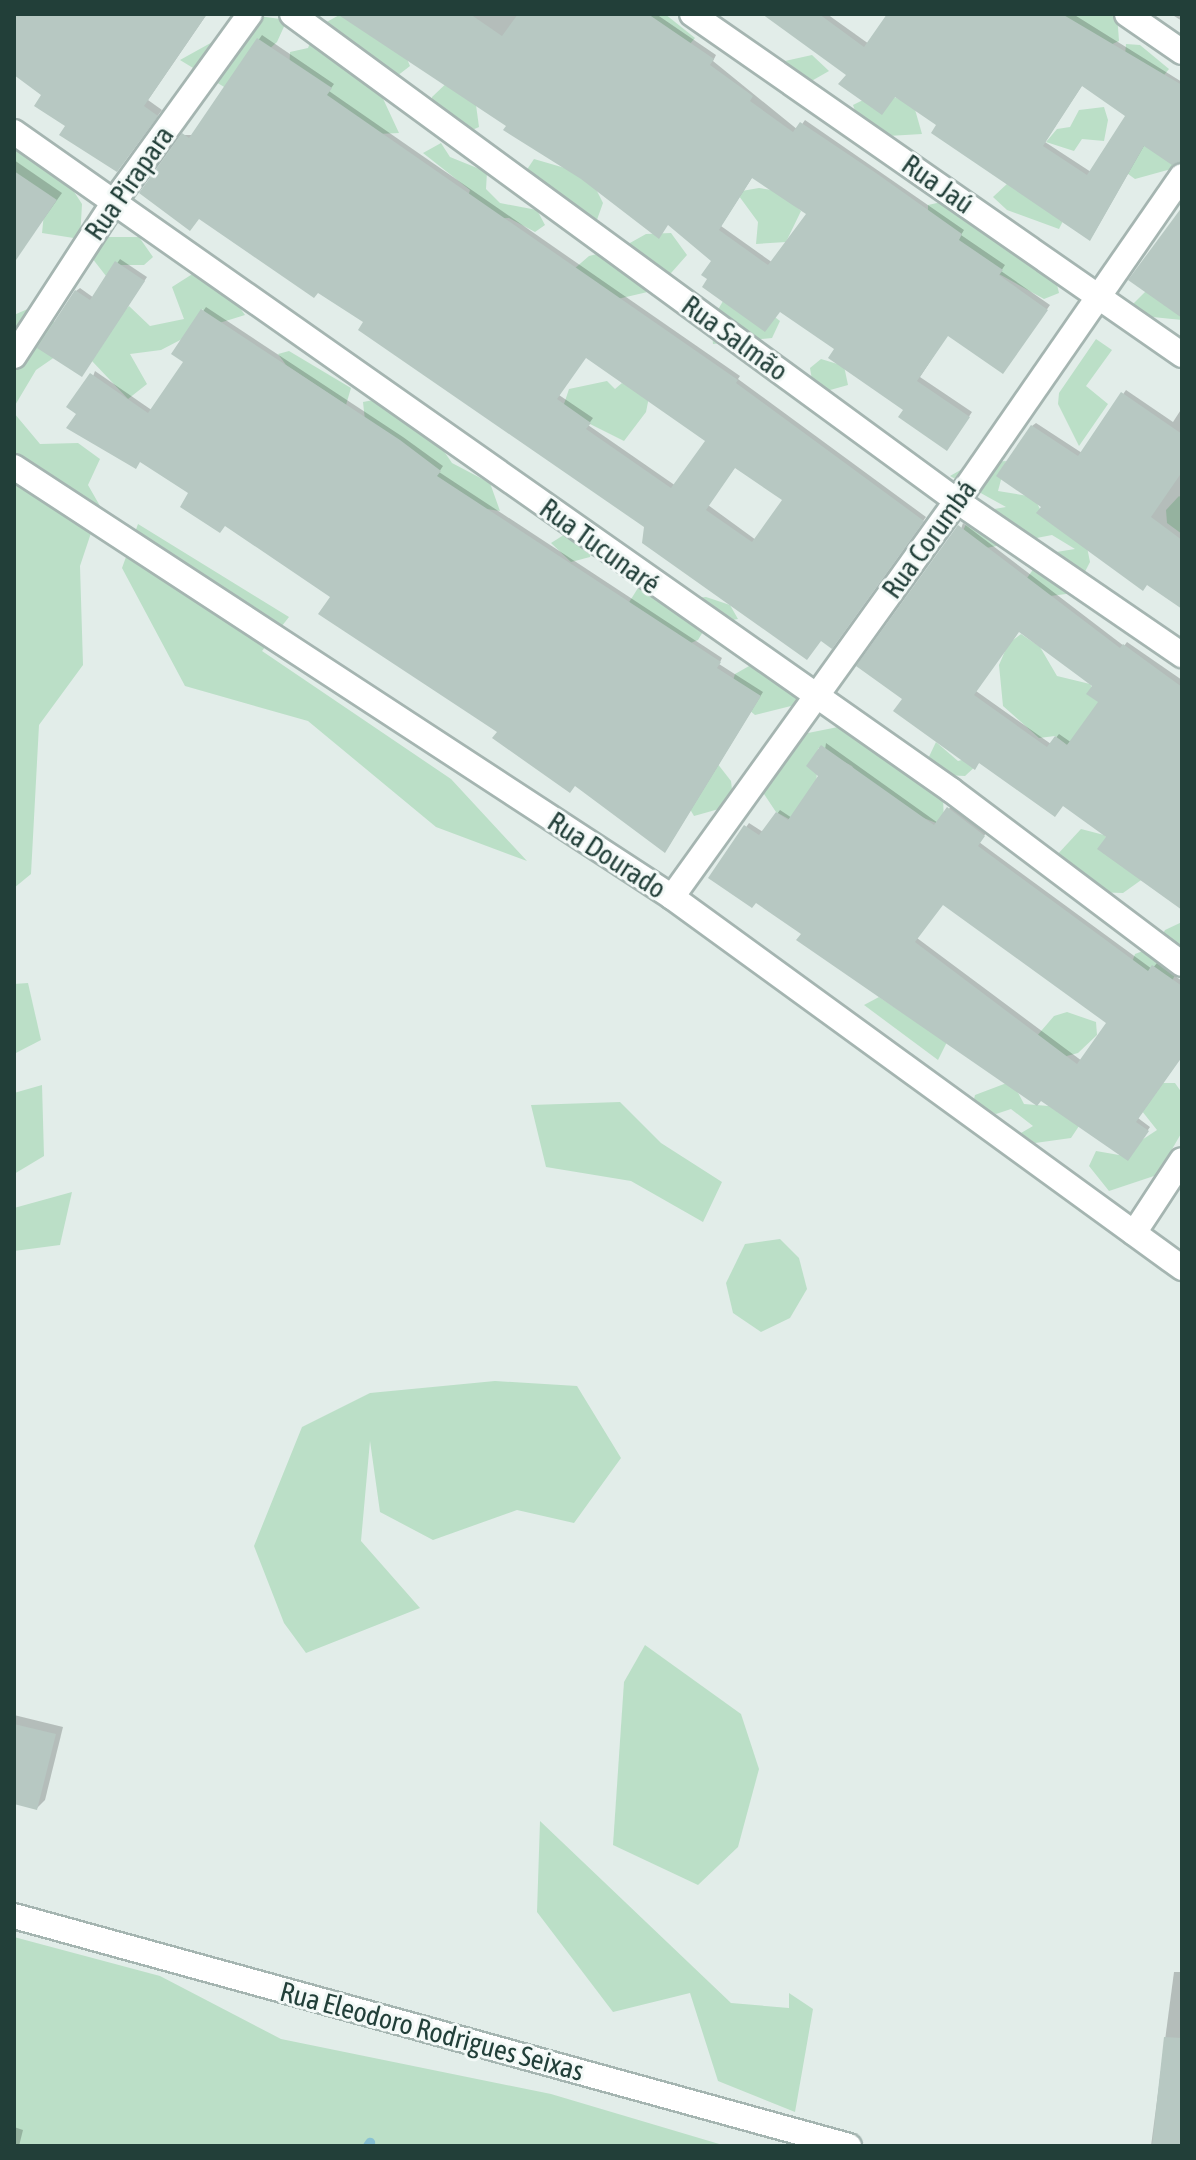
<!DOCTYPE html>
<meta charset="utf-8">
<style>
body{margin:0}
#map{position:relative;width:1196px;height:2160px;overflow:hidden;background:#e2ede9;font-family:"Asap Condensed",sans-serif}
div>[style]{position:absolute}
.green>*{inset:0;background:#bbdfc7}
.shadow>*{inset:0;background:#0003}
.stream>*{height:10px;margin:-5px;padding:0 5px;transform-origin:5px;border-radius:5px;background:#89c1d3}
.building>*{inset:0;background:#b7c8c2}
.roads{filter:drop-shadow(2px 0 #a5b5b1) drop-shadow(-2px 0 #a5b5b1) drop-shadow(0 2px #a5b5b1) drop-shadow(0 -2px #a5b5b1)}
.minor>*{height:24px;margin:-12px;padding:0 12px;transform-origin:12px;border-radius:12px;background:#fff}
span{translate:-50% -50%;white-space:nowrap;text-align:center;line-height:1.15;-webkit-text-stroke:6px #f3f9f7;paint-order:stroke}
.street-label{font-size:28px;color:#223f39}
.frame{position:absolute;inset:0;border:16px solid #223f39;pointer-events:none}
</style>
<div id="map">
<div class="green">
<i style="clip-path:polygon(341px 14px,396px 33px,410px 66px,379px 90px,399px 133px,377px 134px,289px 73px,290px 52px,308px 48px,316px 28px)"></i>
<i style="clip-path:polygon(627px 14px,665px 14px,695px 38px,684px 51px)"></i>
<i style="clip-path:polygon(1060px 14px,1117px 14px,1119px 41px,1095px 52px)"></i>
<i style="clip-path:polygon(259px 16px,287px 20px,277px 42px,253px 64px,234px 93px,180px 60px)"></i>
<i style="clip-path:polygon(1126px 44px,1140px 45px,1169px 69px,1156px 85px,1125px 55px)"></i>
<i style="clip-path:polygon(812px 55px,829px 71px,808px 83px,780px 71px,785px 61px)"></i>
<i style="clip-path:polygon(453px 77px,476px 105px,479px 127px,470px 131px,433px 112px,432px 97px)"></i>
<i style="clip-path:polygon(881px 91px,914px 106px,922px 134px,888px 136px,860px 125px,853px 105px)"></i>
<i style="clip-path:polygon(1104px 107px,1108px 120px,1104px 141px,1082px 139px,1074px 151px,1046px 142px,1057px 129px,1070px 127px,1079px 110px)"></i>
<i style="clip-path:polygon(1182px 125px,1182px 166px,1135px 179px,1106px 158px)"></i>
<i style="clip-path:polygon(441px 143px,450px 157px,487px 172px,486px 189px,500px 203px,537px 210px,545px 225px,535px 232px,509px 218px,474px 219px,464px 210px,470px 190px,423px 153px)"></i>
<i style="clip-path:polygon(14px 146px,29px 159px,60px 170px,82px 204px,80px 239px,42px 233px,45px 203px,14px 191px)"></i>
<i style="clip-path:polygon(534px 159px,589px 175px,603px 203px,594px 228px,524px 174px)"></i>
<i style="clip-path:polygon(1008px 183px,1063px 221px,1059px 229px,1007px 210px,993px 197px)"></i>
<i style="clip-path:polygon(759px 188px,778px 191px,801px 211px,786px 242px,756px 244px,758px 222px,736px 192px)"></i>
<i style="clip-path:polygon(955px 199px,994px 239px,1052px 264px,1059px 293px,1044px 299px,981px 264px,928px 226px,928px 205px)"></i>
<i style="clip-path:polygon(671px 233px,687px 255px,656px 290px,609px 301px,574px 269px,589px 256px,621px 248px,646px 234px)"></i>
<i style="clip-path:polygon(106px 237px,139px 237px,153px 257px,144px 265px,116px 265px,106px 276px,92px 258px)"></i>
<i style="clip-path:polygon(194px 273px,227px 290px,245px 315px,216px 324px,202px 309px,186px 337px,161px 350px,130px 354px,147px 384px,128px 399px,92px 361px,106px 328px,129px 306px,150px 326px,184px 319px,172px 287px)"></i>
<i style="clip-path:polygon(1152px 285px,1182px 289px,1182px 320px,1123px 314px)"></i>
<i style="clip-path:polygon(48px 300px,62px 352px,36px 370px,14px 407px,14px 315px)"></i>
<i style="clip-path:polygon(723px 301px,763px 308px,780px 321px,772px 338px,713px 344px,711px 322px)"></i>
<i style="clip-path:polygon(1096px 339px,1112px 350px,1086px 386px,1108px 404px,1079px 446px,1058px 404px,1059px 393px)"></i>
<i style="clip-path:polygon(289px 351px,351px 388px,346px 405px,286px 365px,278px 354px)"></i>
<i style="clip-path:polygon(821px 359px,844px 366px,848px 385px,823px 392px,812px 380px,810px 368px)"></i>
<i style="clip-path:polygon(607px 381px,615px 389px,622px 383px,649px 397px,646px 412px,624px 441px,562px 410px,569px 389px)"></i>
<i style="clip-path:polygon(384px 398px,429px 429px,452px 463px,490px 483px,500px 511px,473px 507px,366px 430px,363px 402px)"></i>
<i style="clip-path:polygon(14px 413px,40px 444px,78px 443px,100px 459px,88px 485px,100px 506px,80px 566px,83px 665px,39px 725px,31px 874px,14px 888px)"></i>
<i style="clip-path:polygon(1006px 461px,998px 491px,1034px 497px,1045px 519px,1086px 542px,1090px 562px,1074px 593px,1034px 598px,1027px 578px,1044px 554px,1075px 549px,1052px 535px,971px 551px,962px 533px,971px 513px,1006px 507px,950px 476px,971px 464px)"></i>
<i style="clip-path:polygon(1179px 496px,1182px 498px,1182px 534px,1167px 523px,1166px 510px)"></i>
<i style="clip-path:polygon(138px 524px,289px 617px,262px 651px,451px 779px,527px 861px,436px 827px,308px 721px,185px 686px,122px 568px)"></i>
<i style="clip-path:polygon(578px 526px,595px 536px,590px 557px,571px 562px,551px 543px)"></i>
<i style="clip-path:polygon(643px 580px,673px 600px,706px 597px,730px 605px,738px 619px,707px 625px,698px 640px,681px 647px,628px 604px)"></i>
<i style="clip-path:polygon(1021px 634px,1040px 647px,1057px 676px,1090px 684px,1099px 700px,1099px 712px,1067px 745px,1055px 736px,1039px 738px,1003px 706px,999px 665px,1008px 644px)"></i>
<i style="clip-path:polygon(758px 661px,807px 674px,795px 705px,755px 715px,729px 693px,735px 674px)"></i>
<i style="clip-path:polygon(838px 727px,943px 795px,944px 826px,872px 798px,852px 766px,818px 748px,814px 833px,776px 812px,762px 791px,781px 770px,782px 757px,798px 735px)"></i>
<i style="clip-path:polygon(936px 742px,958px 761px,973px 757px,979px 763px,965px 776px,944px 775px,926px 763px)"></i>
<i style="clip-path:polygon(706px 749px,731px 781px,733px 798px,726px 807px,694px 816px,677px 787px)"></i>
<i style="clip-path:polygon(1081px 829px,1104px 835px,1144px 878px,1123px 893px,1090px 892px,1056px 856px)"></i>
<i style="clip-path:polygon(1182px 922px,1182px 961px,1168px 989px,1128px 973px,1135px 954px,1156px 946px,1165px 930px)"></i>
<i style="clip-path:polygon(28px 983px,41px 1040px,14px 1054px,14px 984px)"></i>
<i style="clip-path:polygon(879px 997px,947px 1042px,938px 1060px,864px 1005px)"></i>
<i style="clip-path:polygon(1067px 1012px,1096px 1022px,1097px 1035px,1078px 1053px,1063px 1057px,1036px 1037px,1054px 1016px)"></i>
<i style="clip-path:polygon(1012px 1081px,1024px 1104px,1061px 1107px,1079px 1126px,1071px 1138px,1035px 1143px,1021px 1133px,1033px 1126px,1011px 1109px,996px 1114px,973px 1103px,975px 1095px)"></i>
<i style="clip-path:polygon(1146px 1083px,1175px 1083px,1182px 1093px,1182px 1132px,1157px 1175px,1109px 1191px,1089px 1166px,1096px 1151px,1119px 1155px,1157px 1130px,1134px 1101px)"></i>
<i style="clip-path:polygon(42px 1085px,44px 1156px,14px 1174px,14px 1093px)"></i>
<i style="clip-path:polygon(620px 1102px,661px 1143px,722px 1182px,703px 1222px,631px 1181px,546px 1167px,531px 1105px)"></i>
<i style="clip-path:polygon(72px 1192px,60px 1245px,14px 1251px,14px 1208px)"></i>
<i style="clip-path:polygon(780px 1239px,799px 1258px,807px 1289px,790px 1318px,761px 1332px,733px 1313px,726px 1283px,745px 1244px)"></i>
<i style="clip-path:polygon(495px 1381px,577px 1386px,621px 1458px,574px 1523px,517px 1510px,433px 1540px,380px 1512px,370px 1441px,361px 1541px,420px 1608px,306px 1653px,284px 1623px,254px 1546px,302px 1427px,370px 1393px)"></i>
<i style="clip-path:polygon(645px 1645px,741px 1714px,759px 1769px,738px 1847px,698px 1885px,613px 1845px,624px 1682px)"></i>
<i style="clip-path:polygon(540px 1821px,731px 2003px,789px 2008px,789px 1993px,813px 2009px,795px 2112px,718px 2081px,690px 1993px,613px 2012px,537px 1912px)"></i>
<i style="clip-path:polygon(14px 1937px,160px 1976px,281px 2039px,551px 2094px,726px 2146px,14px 2146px)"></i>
</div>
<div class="shadow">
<i style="clip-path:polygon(14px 14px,207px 14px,148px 100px,162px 110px,122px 164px,68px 125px,44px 94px,14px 73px)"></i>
<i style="clip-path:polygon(evenodd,342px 14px,656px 14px,716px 55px,713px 61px,798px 130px,805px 120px,964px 230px,961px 235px,1005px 265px,1001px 271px,1050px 305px,1006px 368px,948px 334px,920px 377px,972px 412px,950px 445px,836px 348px,669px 223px,342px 14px,753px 176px,809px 214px,773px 263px,721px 226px,753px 176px)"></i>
<i style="clip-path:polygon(evenodd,766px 14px,827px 14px,869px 44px,889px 14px,1073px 14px,1182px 82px,1182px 162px,1172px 163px,1145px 144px,1093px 235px,939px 125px,895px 95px,849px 74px,766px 14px,1083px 84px,1128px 115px,1091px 172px,1045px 142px,1083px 84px)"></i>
<i style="clip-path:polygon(1171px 14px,1182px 14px,1182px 21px)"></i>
<i style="clip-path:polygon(evenodd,262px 35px,334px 84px,329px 91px,740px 376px,738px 379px,926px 517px,835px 643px,646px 526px,366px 321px,184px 135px,193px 135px,262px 35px,586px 356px,708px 441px,676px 486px,588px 425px,593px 418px,559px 395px,586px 356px,262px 35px,736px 466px,785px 499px,756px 540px,708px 505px,736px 466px)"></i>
<i style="clip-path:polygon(14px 160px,62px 193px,23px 248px,14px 242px)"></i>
<i style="clip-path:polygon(120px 259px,147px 277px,85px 371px,76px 291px,80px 288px,94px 298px)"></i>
<i style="clip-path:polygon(206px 307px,403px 437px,443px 466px,439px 472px,722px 658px,719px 664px,763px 692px,668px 847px,500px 731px,333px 596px,79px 413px,95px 371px,153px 411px,186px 362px,174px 354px)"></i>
<i style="clip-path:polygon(1126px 390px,1173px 422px,1182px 408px,1182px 607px,1044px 507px,1032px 426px,1036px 423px,1082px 453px)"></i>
<i style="clip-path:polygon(evenodd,963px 523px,1124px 646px,1127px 642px,1182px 680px,1182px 908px,1109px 836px,905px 698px,963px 523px,1019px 630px,1095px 686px,1100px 702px,1072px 743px,1059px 734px,1051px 744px,976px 691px,1019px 630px)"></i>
<i style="clip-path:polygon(evenodd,826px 743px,938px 823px,952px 805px,987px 832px,979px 842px,1152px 969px,1157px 963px,1182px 981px,1182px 1056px,1138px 1118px,1150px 1127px,1131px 1155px,757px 901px,711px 878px,749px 823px,763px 832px,780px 810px,792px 818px,821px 776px,826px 743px,943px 902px,1108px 1022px,1082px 1061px,917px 938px,943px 902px)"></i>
<i style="clip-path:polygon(14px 1715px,63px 1727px,45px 1800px,37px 1808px,14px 1802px)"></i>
<i style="clip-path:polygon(1174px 1972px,1182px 1972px,1182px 2146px,1151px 2146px)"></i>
<i style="clip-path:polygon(14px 2127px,23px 2130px,19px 2146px,14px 2146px)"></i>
</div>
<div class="stream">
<i style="left:368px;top:2146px;width:4px;rotate:-56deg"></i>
</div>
<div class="building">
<i style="clip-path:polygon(14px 14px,207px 14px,144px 106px,158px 116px,117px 172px,59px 135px,65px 126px,34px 106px,41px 95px,14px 75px)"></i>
<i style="clip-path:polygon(evenodd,337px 14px,470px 14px,502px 36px,518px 14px,648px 14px,714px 59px,710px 65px,753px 96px,750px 101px,793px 132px,800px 122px,876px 173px,962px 234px,959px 240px,1003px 270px,999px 275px,1048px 310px,1003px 374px,948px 336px,917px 381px,970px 417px,947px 451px,898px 417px,903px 410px,828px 358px,834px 349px,780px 312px,765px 332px,702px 287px,707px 279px,701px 275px,711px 261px,668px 225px,659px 239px,581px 179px,503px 130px,506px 126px,337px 14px,752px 178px,806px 214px,768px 265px,719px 230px,752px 178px)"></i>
<i style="clip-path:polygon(evenodd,762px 14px,819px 14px,864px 47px,887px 14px,1062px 14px,1182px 85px,1182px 161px,1172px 165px,1144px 146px,1090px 241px,931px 133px,936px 125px,895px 97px,882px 115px,838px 84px,846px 75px,762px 14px,1082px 86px,1125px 116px,1087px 175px,1043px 146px,1082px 86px)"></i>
<i style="clip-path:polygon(evenodd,257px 38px,332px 88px,327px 95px,738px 380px,736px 383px,924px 521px,832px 649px,821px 641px,807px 660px,642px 543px,644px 527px,358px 330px,363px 322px,318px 293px,314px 298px,199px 219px,190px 231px,139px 193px,182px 133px,189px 138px,257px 38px,586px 358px,705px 441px,671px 488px,586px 429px,591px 423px,557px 399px,586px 358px,257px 38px,735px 468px,782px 500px,752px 542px,706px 510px,735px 468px)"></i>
<i style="clip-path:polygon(14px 171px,57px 200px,14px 263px)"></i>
<i style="clip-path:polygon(1182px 207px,1182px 318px,1128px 280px)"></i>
<i style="clip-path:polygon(115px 261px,145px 281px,82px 377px,37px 348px,75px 290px,90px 300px)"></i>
<i style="clip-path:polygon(201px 309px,400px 440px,441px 471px,437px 476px,721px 662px,717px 668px,761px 696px,665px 853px,575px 786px,570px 793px,492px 738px,497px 732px,318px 614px,330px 597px,225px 526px,220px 533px,180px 507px,188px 493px,140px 462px,136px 469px,66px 428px,76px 414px,66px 407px,90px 373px,148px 413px,183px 362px,171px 354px)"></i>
<i style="clip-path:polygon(1121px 392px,1182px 434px,1182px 472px,1151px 517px,1182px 540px,1182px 609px,1147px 585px,1143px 591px,1036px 513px,1041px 507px,996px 476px,1031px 425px,1078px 456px)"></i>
<i style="clip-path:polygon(evenodd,958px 525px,1120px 648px,1123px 644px,1182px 687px,1182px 910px,1097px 849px,1106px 837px,1063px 806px,1055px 817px,979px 763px,975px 770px,893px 711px,902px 699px,856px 666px,958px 525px,1019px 632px,1092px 686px,1086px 694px,1098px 702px,1067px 745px,1055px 736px,1047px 747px,974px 695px,1019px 632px)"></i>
<i style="clip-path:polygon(evenodd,821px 745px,934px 825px,947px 807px,985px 836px,978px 846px,1148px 971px,1152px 965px,1182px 986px,1182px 1057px,1136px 1122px,1149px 1131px,1128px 1161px,1041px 1101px,1037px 1106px,796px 940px,801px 934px,756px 903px,752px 908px,708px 878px,744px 825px,759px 835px,776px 812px,788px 820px,818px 776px,806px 766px,821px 745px,943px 905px,1106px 1023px,1077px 1064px,915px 942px,943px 905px)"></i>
<i style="clip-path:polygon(14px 1724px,56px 1734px,37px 1810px,14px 1804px)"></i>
<i style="clip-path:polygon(1164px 2037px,1182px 2038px,1182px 2146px,1152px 2146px)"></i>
</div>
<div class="roads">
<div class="minor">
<i style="left:292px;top:14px;width:824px;rotate:36.22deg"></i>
<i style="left:957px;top:501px;width:273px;rotate:34.4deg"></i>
<i style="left:692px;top:14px;width:597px;rotate:34.83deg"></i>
<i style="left:1127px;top:14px;width:67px;rotate:34.6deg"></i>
<i style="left:14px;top:132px;width:1145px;rotate:35.08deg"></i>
<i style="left:951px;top:790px;width:289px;rotate:37deg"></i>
<i style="left:14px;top:356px;width:187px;rotate:-57deg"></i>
<i style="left:116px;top:199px;width:228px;rotate:-54.1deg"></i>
<i style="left:14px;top:467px;width:786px;rotate:33.16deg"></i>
<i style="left:672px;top:897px;width:631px;rotate:36.03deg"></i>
<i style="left:672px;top:897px;width:488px;rotate:-54.3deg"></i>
<i style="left:957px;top:501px;width:395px;rotate:-55.3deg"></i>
<i style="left:1134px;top:1233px;width:87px;rotate:-56.7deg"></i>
<i style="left:14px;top:1916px;width:866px;rotate:15.4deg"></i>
</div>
</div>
<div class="street-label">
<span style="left:129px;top:183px;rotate:-55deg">Rua Pirapara</span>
<span style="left:938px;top:184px;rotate:35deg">Rua Jaú</span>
<span style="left:735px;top:338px;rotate:36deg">Rua Salmão</span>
<span style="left:929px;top:539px;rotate:-54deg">Rua Corumbá</span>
<span style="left:600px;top:546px;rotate:36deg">Rua Tucunaré</span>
<span style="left:607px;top:855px;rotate:33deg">Rua Dourado</span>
<span style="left:432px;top:2031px;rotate:15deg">Rua Eleodoro Rodrigues Seixas</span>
</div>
<div class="frame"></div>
</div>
